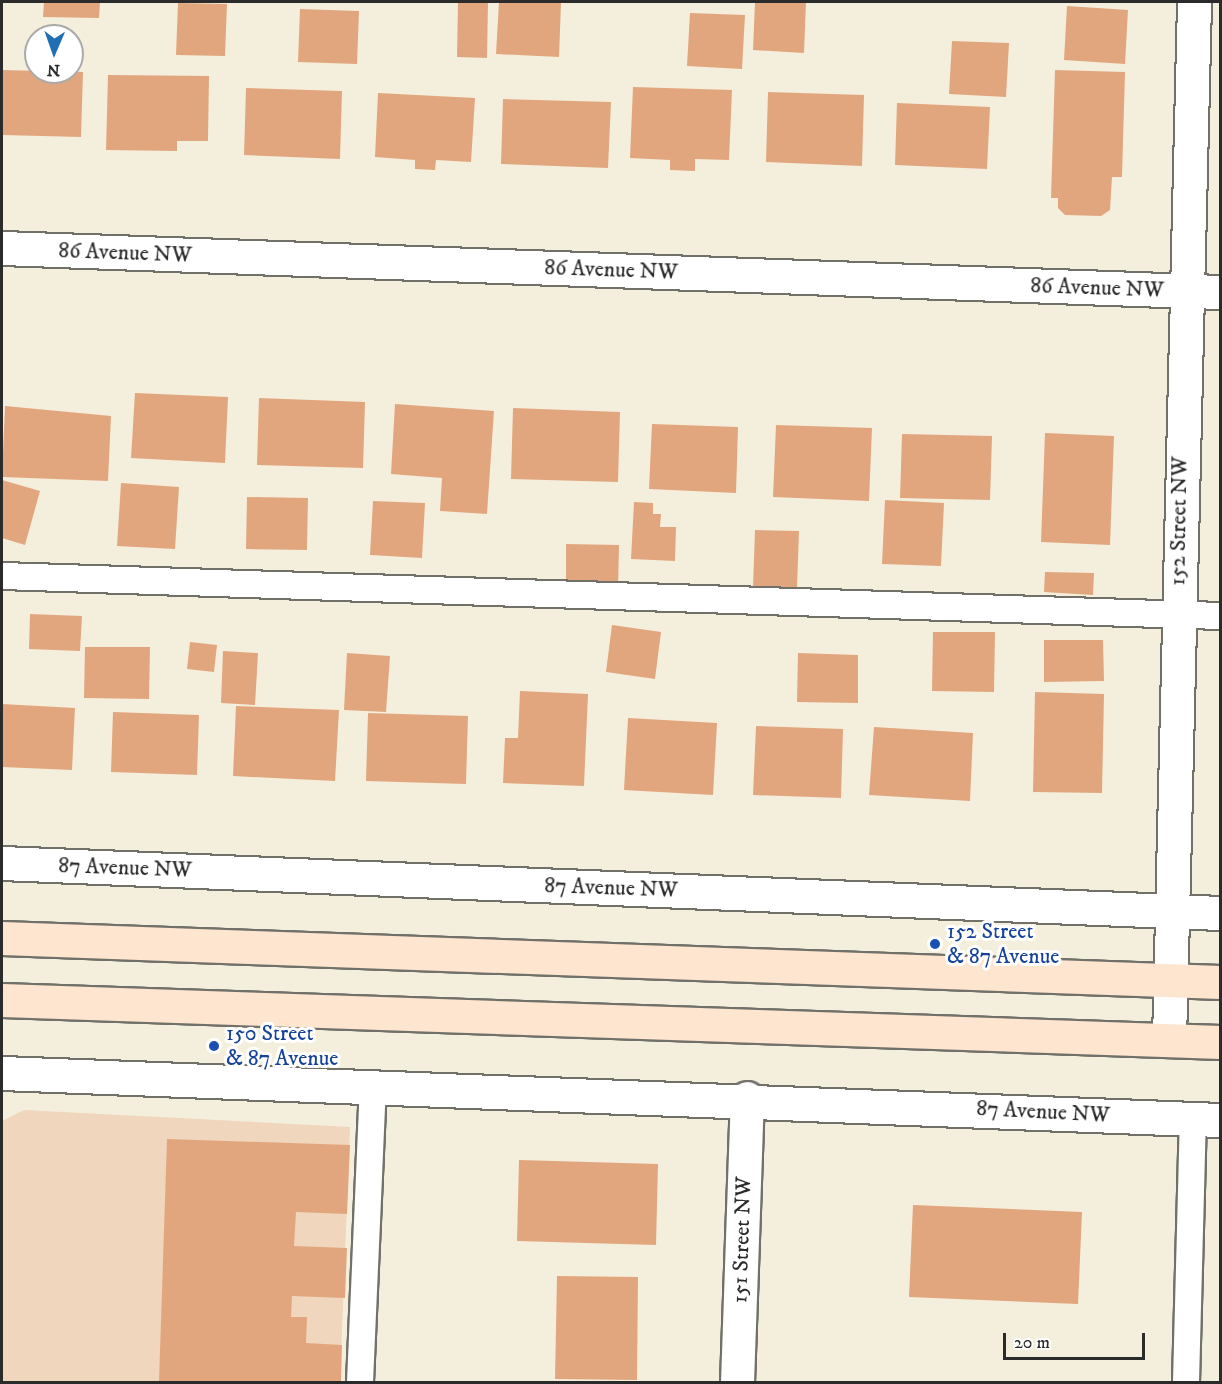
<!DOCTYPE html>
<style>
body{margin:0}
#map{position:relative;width:1222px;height:1384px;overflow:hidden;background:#f4efdd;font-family:"IM FELL DW Pica",serif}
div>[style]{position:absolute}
.built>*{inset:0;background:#f0d6bc}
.building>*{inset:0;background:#e2a67e}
.roads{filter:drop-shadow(2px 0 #717069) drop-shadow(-2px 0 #717069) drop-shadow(0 2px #717069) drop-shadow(0 -2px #717069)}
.lane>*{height:26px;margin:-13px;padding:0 13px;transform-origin:13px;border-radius:13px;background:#fff}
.street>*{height:33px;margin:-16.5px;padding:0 16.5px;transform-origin:16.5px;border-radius:16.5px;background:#fff}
.secondary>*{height:33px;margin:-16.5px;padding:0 16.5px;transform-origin:16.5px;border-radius:16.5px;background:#fde5d0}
.dots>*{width:16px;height:16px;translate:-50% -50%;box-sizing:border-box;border:3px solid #fff;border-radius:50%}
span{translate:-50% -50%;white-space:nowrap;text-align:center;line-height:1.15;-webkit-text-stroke:6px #fff;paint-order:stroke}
.street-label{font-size:22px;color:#2b2b2b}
.transit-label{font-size:22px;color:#164399}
.left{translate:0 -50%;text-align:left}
.frame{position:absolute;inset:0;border:3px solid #2b2b2b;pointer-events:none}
.north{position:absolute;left:24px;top:24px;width:60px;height:60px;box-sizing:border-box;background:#fff;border:2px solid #aaa;border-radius:50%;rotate:182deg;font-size:16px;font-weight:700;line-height:24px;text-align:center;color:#2b2b2b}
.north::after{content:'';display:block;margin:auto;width:21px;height:27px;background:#1f6fb2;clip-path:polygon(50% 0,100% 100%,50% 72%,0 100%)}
.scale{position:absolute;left:1003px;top:1333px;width:142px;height:27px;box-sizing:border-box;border:3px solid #2b2b2b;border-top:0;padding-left:8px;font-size:18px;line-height:21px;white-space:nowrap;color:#2b2b2b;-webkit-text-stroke:4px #fff;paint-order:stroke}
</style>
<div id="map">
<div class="built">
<i style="clip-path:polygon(24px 1110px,350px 1127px,340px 1382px,2px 1382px,2px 1121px)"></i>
</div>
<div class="building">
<i style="clip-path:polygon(44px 2px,100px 2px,99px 18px,43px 17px)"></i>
<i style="clip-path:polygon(458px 2px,488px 2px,487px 58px,457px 57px)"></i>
<i style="clip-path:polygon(499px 2px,561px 3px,559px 57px,496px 54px)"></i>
<i style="clip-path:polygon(755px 2px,806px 2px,804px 53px,753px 50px)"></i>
<i style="clip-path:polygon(178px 3px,227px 4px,225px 56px,176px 55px)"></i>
<i style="clip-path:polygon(1067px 6px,1128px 10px,1125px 64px,1064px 60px)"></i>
<i style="clip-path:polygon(300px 9px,359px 11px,357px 64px,298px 62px)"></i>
<i style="clip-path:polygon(690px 13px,745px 15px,742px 69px,687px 66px)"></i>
<i style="clip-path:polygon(952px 41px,1009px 43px,1006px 97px,949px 94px)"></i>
<i style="clip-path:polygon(2px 70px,83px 72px,81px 137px,2px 135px)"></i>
<i style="clip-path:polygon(1055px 70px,1125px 72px,1122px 177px,1112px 177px,1110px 210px,1101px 216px,1065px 215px,1058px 208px,1058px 198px,1051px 198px)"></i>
<i style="clip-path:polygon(108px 75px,209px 76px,208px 141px,177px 141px,177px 151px,106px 150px)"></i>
<i style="clip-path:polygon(633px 87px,732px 90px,729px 160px,695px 159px,695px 171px,670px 170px,670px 160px,630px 158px)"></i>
<i style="clip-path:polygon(246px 88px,342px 91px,340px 159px,244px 155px)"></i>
<i style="clip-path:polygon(768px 92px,864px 95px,862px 166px,766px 162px)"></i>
<i style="clip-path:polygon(378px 93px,475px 98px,471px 162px,436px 160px,435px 170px,415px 169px,415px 160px,375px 157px)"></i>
<i style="clip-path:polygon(503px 99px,611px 102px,608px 168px,501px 164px)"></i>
<i style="clip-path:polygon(897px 103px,990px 107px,987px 169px,895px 165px)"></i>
<i style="clip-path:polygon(135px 393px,228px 397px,225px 463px,131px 458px)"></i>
<i style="clip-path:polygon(259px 398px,365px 402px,363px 468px,257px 465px)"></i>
<i style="clip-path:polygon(395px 404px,494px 411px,487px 514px,440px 511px,442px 478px,391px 474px)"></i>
<i style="clip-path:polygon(5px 406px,111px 416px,108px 481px,2px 477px)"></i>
<i style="clip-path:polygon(513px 408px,620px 412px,618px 482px,511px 479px)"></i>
<i style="clip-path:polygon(652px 424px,738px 427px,736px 493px,649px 489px)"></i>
<i style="clip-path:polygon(776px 425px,872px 428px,869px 501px,773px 497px)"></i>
<i style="clip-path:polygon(1045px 433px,1114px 436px,1110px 545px,1041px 542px)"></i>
<i style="clip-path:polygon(902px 434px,992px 436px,990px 500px,900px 498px)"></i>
<i style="clip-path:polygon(2px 480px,40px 491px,25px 545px,2px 538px)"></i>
<i style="clip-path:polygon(121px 483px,179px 487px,175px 549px,117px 546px)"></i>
<i style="clip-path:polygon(247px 497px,308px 498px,307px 550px,246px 549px)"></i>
<i style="clip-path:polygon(885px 500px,944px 503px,941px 566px,882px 564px)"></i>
<i style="clip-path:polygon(373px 501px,425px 503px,422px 558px,370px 555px)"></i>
<i style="clip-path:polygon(634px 502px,653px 503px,653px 514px,661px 514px,660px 527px,676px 527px,675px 561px,631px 559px)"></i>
<i style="clip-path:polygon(755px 530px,799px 531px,797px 588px,753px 587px)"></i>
<i style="clip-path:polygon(566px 544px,619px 545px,618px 591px,566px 590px)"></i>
<i style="clip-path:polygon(1045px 572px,1094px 573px,1093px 595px,1044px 592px)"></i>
<i style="clip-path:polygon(30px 614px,82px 616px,80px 651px,29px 649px)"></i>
<i style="clip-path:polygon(612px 625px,661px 632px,655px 679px,606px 672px)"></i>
<i style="clip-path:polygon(933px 632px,995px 632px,994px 692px,932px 691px)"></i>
<i style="clip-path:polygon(1044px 640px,1103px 640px,1104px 681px,1044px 682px)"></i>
<i style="clip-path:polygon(190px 642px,217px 645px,214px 672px,187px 669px)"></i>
<i style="clip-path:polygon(85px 647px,150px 647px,149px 699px,84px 698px)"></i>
<i style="clip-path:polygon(223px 651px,258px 653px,255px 705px,221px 703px)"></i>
<i style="clip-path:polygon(347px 653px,390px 656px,386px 712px,344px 710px)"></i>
<i style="clip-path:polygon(798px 653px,858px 655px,858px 703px,797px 702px)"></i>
<i style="clip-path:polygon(520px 691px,588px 694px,584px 786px,503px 783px,505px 738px,518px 738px)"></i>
<i style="clip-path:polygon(1035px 692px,1104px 694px,1102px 793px,1033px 792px)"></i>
<i style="clip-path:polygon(2px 704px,75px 708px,72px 770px,2px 767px)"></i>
<i style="clip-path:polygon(236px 706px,339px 710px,335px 781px,233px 776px)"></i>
<i style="clip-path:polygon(113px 712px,199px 715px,197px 775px,111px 772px)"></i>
<i style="clip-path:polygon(368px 713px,468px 716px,466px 784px,366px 781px)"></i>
<i style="clip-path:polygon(628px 718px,717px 723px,713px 795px,624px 790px)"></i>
<i style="clip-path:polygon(756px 726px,843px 729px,841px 798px,753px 795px)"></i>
<i style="clip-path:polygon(874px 727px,973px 733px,970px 801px,869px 795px)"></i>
<i style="clip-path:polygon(167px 1139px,350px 1145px,347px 1214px,296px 1212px,294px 1246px,347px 1248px,345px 1298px,292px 1296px,291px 1317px,307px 1317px,306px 1343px,342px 1345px,341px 1382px,159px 1382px)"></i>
<i style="clip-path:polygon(519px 1160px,658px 1164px,656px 1245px,517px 1241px)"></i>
<i style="clip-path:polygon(913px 1205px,1082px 1212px,1078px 1304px,909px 1297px)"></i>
<i style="clip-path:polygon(557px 1276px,638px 1277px,637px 1380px,555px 1379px)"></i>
</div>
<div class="roads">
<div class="lane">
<i style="left:2px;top:576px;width:1219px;rotate:1.88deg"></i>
<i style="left:360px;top:1382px;width:293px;rotate:-87.5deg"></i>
<i style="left:1186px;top:1382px;width:263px;rotate:-88.5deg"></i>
</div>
<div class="street">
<i style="left:2px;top:248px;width:1219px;rotate:2.07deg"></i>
<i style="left:2px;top:863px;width:1219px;rotate:2.35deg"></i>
<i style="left:1169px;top:1040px;width:1038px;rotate:-88.62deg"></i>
<i style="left:2px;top:1073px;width:1219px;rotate:2.21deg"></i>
<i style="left:737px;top:1382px;width:284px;rotate:-88deg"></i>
</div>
<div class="secondary">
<i style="left:2px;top:938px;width:1219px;rotate:2.07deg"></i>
<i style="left:2px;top:1000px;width:1219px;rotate:1.97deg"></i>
</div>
</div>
<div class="dots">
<i style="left:935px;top:944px;background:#1a4fb4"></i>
<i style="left:214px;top:1046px;background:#1a4fb4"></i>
</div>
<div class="street-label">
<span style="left:125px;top:253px;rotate:2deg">86 Avenue NW</span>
<span style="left:611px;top:270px;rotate:2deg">86 Avenue NW</span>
<span style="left:1097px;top:288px;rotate:2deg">86 Avenue NW</span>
<span style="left:1179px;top:521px;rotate:-89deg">152 Street NW</span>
<span style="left:125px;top:868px;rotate:2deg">87 Avenue NW</span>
<span style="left:611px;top:888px;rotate:2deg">87 Avenue NW</span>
<span style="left:1043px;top:1112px;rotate:3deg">87 Avenue NW</span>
<span style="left:742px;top:1240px;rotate:-88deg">151 Street NW</span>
</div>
<div class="transit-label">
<span class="left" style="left:947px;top:944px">152 Street<br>&amp; 87 Avenue</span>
<span class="left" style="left:226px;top:1046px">150 Street<br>&amp; 87 Avenue</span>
</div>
<div class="frame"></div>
<div class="north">N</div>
<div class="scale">20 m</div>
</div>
